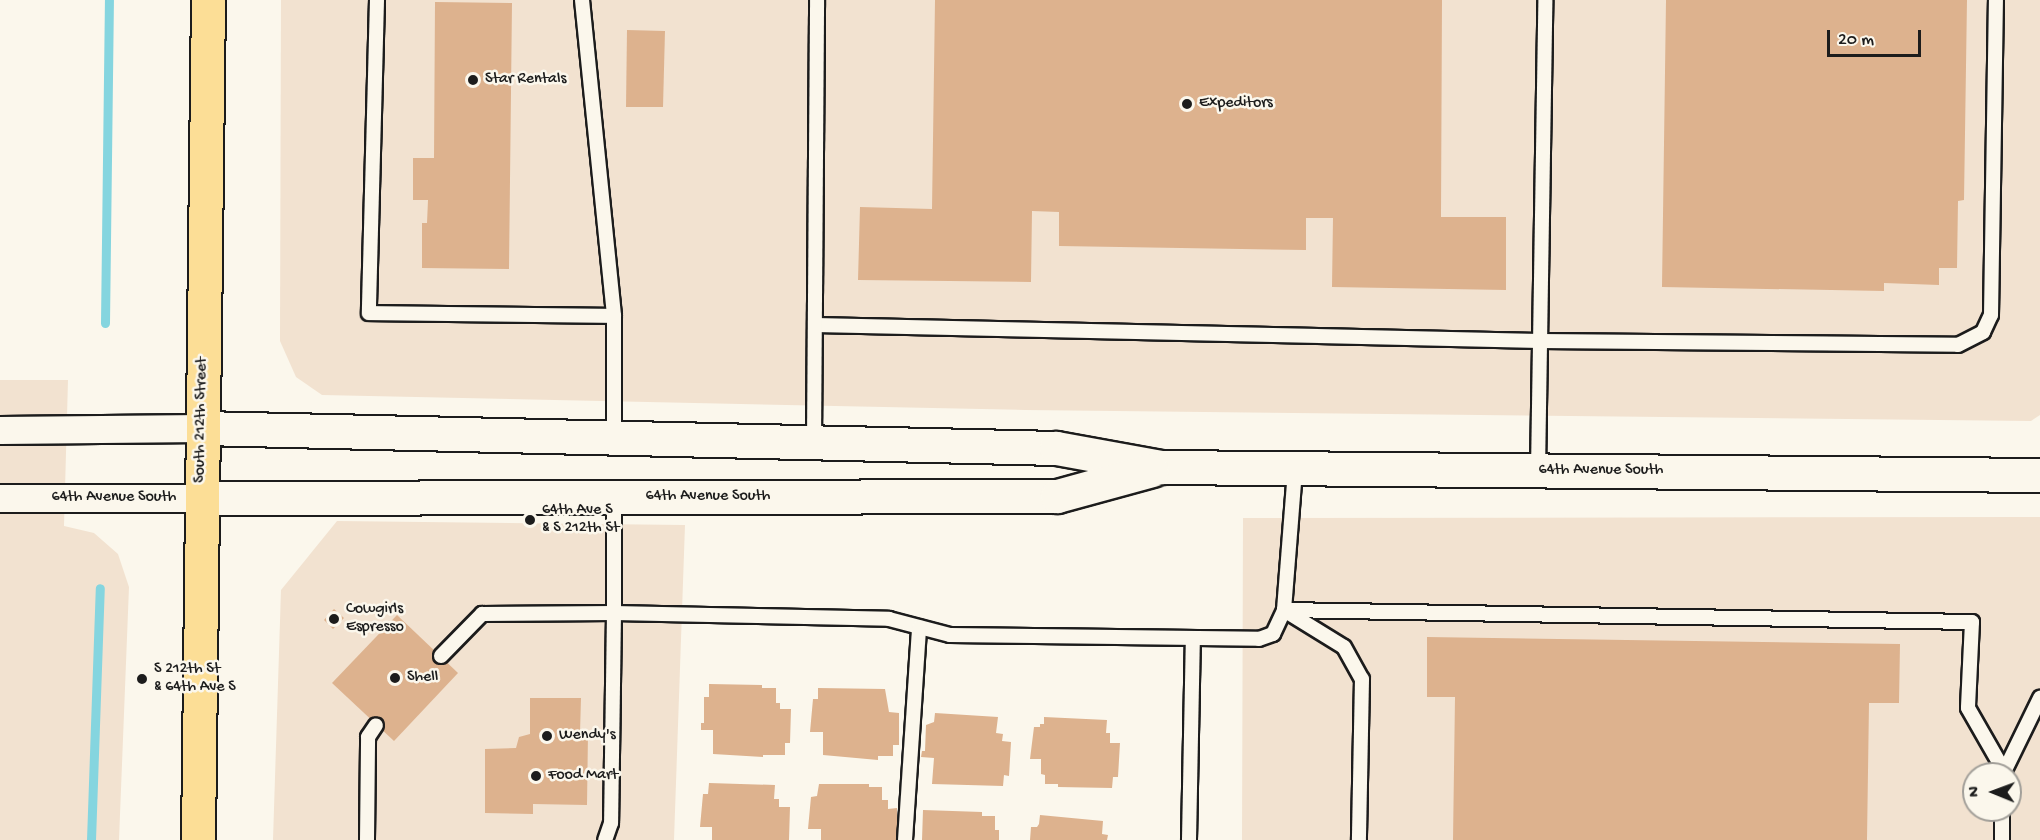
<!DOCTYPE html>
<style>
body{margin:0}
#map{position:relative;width:2040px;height:840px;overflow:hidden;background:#fbf7ec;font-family:"Gochi Hand",sans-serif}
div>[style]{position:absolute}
.built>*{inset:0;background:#f2e2d0}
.stream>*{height:9px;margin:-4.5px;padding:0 4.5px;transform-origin:4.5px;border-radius:4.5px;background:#85d5df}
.building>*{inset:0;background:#ddb28e}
.roads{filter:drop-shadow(2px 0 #1c1c1c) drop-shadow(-2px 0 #1c1c1c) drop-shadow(0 2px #1c1c1c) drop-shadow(0 -2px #1c1c1c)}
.lane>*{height:14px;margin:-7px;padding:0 7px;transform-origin:7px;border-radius:7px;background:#fbf7ec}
.street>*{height:27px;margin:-13.5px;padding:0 13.5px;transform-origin:13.5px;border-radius:13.5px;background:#fbf7ec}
.secondary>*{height:33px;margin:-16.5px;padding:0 16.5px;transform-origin:16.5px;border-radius:16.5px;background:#fbf7ec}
.primary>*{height:33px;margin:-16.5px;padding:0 16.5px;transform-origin:16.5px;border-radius:16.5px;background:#fcde96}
.dots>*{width:16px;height:16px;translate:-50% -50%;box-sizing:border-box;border:3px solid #fbf7ec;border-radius:50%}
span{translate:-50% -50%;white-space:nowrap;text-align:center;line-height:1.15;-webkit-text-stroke:5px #fbf7ec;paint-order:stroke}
.poi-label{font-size:16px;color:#1c1c1c}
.left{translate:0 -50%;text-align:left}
.street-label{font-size:16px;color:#1c1c1c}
.north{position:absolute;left:1962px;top:762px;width:60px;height:60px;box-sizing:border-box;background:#fbf7ec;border:2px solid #a29f99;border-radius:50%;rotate:271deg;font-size:16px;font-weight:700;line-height:24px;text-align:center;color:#1c1c1c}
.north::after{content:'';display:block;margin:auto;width:21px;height:27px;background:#1c1c1c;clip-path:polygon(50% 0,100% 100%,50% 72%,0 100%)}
.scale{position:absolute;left:1827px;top:30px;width:94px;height:27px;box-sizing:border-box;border:3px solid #1c1c1c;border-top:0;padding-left:8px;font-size:18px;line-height:21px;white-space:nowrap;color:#1c1c1c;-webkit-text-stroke:4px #fbf7ec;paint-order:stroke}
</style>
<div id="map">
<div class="built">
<i style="clip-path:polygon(281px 0,2040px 0,2040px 415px,2031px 421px,1025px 410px,322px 395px,296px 377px,280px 341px)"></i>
<i style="clip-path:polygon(0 380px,68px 380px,64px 526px,94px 533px,118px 554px,129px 587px,119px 840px,0 840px)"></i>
<i style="clip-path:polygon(evenodd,2040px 517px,2040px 840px,1242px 840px,1243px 518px,2040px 517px,1974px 774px,2010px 774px,2010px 810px,1974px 810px,1974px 774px)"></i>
<i style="clip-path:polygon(337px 521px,685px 525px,674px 840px,273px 840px,281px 590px)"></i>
</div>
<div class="stream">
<i style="left:105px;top:323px;width:323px;rotate:-89.3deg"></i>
<i style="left:91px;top:840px;width:252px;rotate:-88deg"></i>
</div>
<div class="building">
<i style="clip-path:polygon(935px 0,1442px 0,1441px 217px,1506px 217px,1506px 290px,1332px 287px,1333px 218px,1306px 218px,1306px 250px,1059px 246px,1059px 212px,1032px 211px,1031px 282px,858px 280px,860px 207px,932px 209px)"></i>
<i style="clip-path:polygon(1666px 0,1967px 0,1964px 200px,1958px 201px,1957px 268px,1939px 268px,1939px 285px,1884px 283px,1884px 291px,1662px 287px)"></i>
<i style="clip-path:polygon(435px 2px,512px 3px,509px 269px,422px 268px,422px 223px,427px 223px,428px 200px,413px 200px,413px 158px,434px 158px)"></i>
<i style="clip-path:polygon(627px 30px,665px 31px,663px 107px,626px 107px)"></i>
<i style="clip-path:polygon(334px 609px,344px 618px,333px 629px,324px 620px)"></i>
<i style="clip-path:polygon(397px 615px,458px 673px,394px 741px,332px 683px)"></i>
<i style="clip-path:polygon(1427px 637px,1900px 644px,1899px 703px,1869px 703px,1867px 840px,1453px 840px,1455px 697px,1427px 697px)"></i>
<i style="clip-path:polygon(709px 684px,762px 685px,762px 688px,776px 688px,776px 703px,780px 703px,780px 709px,791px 709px,790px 743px,785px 743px,785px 755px,763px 755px,763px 757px,713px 754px,713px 730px,701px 730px,701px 723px,704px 723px,704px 697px,709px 697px)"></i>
<i style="clip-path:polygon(818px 688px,885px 689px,889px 712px,899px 713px,899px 745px,893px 745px,893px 756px,878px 756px,878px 760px,823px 755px,823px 732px,810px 732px,813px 699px,818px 699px)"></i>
<i style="clip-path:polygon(530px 698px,581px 698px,580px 733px,588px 733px,587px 805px,533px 804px,533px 814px,485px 813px,485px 749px,516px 748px,519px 737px,530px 734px)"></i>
<i style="clip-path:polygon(935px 713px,998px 717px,996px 733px,1003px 734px,1002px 741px,1011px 742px,1009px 776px,1004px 775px,1003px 786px,932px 784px,934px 758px,921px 757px,922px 751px,925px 751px,926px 725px,934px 722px)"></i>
<i style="clip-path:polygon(1044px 717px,1107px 720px,1106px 733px,1110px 733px,1110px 743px,1120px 743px,1118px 777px,1113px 777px,1112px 788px,1058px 787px,1058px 784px,1045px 784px,1045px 775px,1041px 774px,1041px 759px,1030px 759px,1034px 727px,1040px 727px,1040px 724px,1044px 724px)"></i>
<i style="clip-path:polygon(709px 783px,775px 785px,774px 799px,779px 799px,779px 807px,790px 807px,789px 840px,712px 840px,712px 827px,700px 827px,703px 794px,708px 794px)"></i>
<i style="clip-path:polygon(819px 784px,869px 784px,869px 787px,882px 787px,882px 800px,888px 800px,888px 809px,897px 808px,897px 840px,821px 840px,821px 829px,808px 829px,811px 797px,817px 796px)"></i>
<i style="clip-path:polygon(923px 810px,982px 812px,982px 816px,995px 816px,995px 830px,999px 830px,999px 840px,922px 840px)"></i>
<i style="clip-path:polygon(1040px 815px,1103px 821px,1102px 834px,1108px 835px,1107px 840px,1030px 840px,1031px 827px,1037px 827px,1039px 824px)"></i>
</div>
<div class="roads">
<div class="lane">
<i style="left:377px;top:0;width:313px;rotate:91.5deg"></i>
<i style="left:369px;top:313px;width:245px;rotate:0.7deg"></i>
<i style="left:614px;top:316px;width:122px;rotate:90deg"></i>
<i style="left:582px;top:0;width:318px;rotate:84.2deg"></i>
<i style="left:815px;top:325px;width:725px;rotate:1.26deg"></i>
<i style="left:1540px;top:341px;width:418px;rotate:0.5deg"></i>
<i style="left:1958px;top:345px;width:28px;rotate:-27deg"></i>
<i style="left:1983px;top:332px;width:19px;rotate:-65deg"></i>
<i style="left:1991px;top:315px;width:315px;rotate:-89.1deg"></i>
<i style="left:814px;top:442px;width:442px;rotate:-89.6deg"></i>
<i style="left:1538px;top:471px;width:471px;rotate:-89.1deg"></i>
<i style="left:614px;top:497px;width:116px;rotate:90deg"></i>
<i style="left:614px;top:613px;width:275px;rotate:1.2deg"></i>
<i style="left:889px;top:619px;width:63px;rotate:14.7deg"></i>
<i style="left:950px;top:635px;width:309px;rotate:0.7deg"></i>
<i style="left:1259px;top:639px;width:15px;rotate:-20deg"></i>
<i style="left:1273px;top:634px;width:26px;rotate:-65deg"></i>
<i style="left:1284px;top:610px;width:141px;rotate:-85.5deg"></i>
<i style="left:1284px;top:610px;width:688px;rotate:1deg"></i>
<i style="left:1972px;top:622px;width:86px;rotate:92.7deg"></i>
<i style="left:1968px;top:708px;width:70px;rotate:60.2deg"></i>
<i style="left:1284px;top:610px;width:70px;rotate:31.7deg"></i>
<i style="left:1344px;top:647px;width:37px;rotate:61deg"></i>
<i style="left:1362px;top:679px;width:161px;rotate:91.1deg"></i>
<i style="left:441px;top:656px;width:59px;rotate:-45.7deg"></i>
<i style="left:482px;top:614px;width:132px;rotate:-0.4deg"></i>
<i style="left:614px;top:613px;width:210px;rotate:90.8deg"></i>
<i style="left:611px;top:823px;width:18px;rotate:109deg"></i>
<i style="left:2003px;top:774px;width:85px;rotate:-64deg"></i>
<i style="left:367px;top:840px;width:103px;rotate:-89.4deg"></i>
<i style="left:368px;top:737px;width:14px;rotate:-56deg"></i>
<i style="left:905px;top:840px;width:213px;rotate:-86.2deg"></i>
<i style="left:1189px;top:840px;width:202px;rotate:-88.9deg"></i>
<i style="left:2002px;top:840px;width:30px;rotate:-90deg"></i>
</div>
<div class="street">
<i style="left:0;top:430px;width:202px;rotate:-0.6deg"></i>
<i style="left:0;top:498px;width:201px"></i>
</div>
<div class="secondary">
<i style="left:202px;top:428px;width:854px;rotate:1.34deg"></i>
<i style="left:1056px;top:448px;width:107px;rotate:10.3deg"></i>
<i style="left:1161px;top:467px;width:879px;rotate:0.52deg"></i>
<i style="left:201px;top:498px;width:856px;rotate:-0.13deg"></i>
<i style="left:1057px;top:496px;width:98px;rotate:-15.3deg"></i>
</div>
<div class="primary">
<i style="left:198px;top:840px;width:840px;rotate:-89.32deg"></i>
</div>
</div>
<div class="dots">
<i style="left:473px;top:80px;background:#1c1c1c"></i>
<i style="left:1187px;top:104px;background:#1c1c1c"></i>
<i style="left:530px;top:520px;background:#1c1c1c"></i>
<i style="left:334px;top:619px;background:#1c1c1c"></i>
<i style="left:395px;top:678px;background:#1c1c1c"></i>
<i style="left:142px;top:679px;background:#1c1c1c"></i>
<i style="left:547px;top:736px;background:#1c1c1c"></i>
<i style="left:536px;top:776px;background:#1c1c1c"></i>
</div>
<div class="poi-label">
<span class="left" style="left:485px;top:80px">Star Rentals</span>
<span class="left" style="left:1199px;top:104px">Expeditors</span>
<span class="left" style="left:542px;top:520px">64th Ave S<br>&amp; S 212th St</span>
<span class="left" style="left:346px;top:619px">Cowgirls<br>Espresso</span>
<span class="left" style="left:154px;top:679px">S 212th St<br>&amp; 64th Ave S</span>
<span class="left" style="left:407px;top:678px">Shell</span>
<span class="left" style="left:559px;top:736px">Wendy's</span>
<span class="left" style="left:548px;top:776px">Food Mart</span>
</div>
<div class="street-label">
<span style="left:202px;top:420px;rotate:-89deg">South 212th Street</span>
<span style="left:1601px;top:471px">64th Avenue South</span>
<span style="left:708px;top:497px">64th Avenue South</span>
<span style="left:114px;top:498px">64th Avenue South</span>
</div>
<div class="north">N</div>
<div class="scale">20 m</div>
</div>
